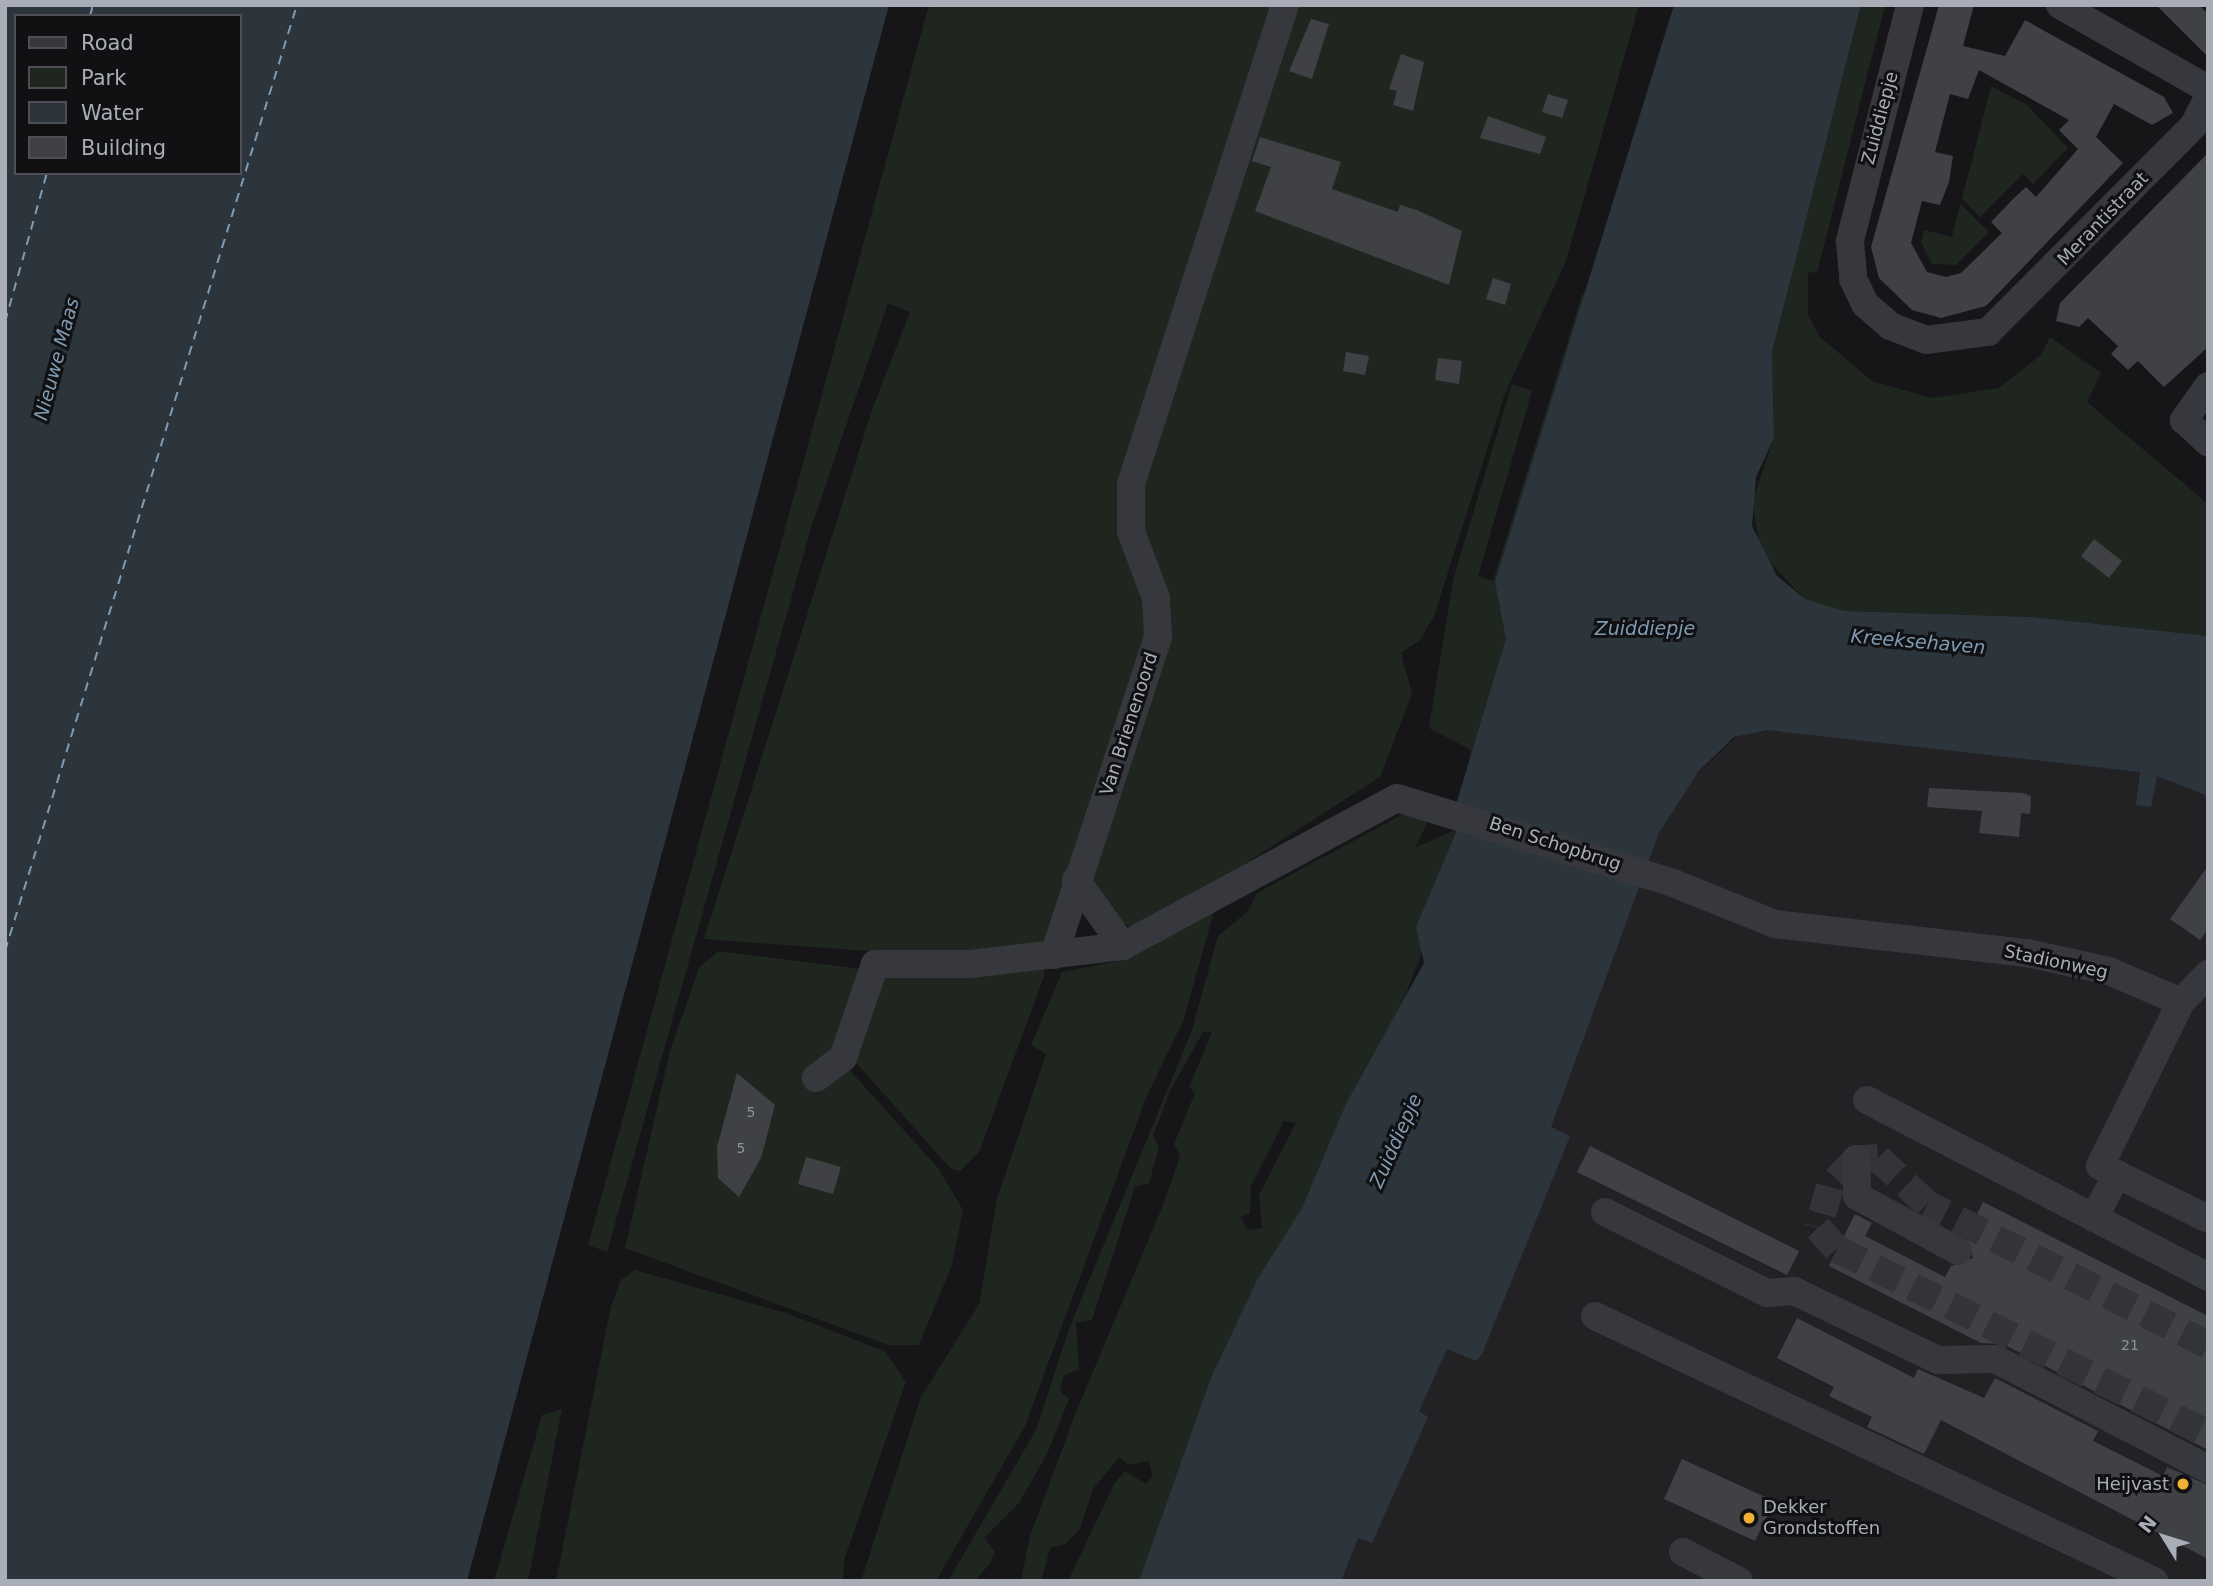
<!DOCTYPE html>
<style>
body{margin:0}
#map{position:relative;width:2213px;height:1586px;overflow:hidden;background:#161618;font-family:"DejaVu Sans",sans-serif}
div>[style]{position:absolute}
.built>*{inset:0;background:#222225}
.green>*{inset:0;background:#1e261f}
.water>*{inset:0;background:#2c353c}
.ferry>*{height:2px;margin-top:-1px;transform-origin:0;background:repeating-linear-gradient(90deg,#7f9bb3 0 9px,transparent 0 16px)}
.building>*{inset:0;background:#404145}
.minor-tunnel>*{height:28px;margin-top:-14px;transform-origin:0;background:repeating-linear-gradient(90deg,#333438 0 28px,transparent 0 42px)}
.minor>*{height:28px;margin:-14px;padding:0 14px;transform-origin:14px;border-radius:14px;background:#37383d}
.dots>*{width:19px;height:19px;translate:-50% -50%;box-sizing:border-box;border:4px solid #111113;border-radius:50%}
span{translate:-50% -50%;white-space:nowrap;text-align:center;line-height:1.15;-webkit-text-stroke:6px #111113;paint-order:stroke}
.number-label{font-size:14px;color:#8e929b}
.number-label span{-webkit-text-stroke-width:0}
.street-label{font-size:18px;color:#a8adb8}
.poi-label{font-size:18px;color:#a8adb8}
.right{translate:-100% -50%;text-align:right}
.left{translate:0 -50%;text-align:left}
.water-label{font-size:19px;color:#7f9bb3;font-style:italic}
.frame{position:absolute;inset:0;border:7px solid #a8adb8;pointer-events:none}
.legend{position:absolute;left:14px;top:14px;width:228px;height:161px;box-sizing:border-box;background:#111113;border:2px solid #4d4f55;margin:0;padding:9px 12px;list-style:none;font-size:21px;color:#a8adb8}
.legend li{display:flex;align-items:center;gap:14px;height:35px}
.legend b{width:35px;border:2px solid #4d4f55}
.north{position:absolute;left:2129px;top:1502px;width:70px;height:70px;-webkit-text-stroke:5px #111113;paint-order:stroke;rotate:308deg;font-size:19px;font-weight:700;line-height:28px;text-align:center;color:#a8adb8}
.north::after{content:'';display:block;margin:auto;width:24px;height:32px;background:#a8adb8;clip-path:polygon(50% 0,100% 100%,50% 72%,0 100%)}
</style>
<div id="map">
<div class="built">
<i style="clip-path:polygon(1788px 687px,2208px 717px,2208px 1581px,1292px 1581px,1618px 850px)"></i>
</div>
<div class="green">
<i style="clip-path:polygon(929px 5px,1639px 5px,1566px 261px,1505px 393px,1434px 616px,1420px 640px,1401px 653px,1412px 694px,1380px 777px,1152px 923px,1130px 926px,1116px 919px,1089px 874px,1157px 668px,1129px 463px,1151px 632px,1048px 947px,934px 956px,704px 939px,873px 407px,910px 312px,888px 303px,811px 528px,607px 1252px,588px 1245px)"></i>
<i style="clip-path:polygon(1861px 5px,1885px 5px,1817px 273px,1808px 272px,1808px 315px,1820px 337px,1872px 381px,1932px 398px,1999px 388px,2041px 355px,2050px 337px,2101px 373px,2087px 402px,2208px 504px,2208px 636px,2033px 617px,1844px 611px,1805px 600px,1761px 552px,1752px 502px,1774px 438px,1772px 352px)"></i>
<i style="clip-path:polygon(1991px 86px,2027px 105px,2068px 148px,2033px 184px,2023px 174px,1980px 217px,1962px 199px)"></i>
<i style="clip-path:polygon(1960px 204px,1989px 232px,1956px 265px,1932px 264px,1921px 242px,1924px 230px,1952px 237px)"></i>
<i style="clip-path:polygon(evenodd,1593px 288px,1471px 824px,1352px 1135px,1149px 1581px,1068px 1581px,1114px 1484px,1125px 1471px,1146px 1484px,1153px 1476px,1148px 1461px,1129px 1465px,1119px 1457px,1093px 1489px,1080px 1529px,1066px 1544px,1050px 1548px,1041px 1581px,1021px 1581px,1030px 1536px,1076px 1412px,1163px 1205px,1180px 1156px,1174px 1144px,1195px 1093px,1189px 1087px,1212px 1032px,1203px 1032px,1170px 1091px,1153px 1136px,1159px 1147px,1149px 1183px,1135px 1187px,1092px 1320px,1076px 1323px,1079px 1370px,1064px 1375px,1060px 1391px,1069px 1399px,1047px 1454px,1019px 1503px,984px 1538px,995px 1552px,990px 1564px,974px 1581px,948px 1581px,1036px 1430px,1069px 1329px,1192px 1030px,1218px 936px,1248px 911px,1257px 893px,1405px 813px,1429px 819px,1415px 848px,1457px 829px,1471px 750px,1429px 728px,1453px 580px,1512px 384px,1532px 391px,1478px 576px,1493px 581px,1582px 295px,1593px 288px,1284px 1121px,1296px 1123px,1259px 1195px,1262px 1228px,1248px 1230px,1240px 1217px,1250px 1214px,1251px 1186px,1284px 1121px)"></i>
<i style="clip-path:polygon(1214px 911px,1184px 1019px,1146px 1098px,1025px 1426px,936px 1581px,861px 1581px,921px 1397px,979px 1304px,997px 1199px,1046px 1054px,1031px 1045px,1062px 972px,1124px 960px)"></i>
<i style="clip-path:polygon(718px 951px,861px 969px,846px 1066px,938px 1168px,963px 1210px,952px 1265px,919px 1345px,888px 1345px,625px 1248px,670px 1051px,699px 968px)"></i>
<i style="clip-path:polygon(1041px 964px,1045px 974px,979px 1152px,960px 1171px,951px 1169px,849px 1055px,882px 972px)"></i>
<i style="clip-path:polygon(635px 1270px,786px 1313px,886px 1352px,906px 1382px,844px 1560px,843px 1581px,556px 1581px,611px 1306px,621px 1280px)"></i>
<i style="clip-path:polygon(562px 1409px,528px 1581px,494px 1581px,542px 1415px)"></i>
</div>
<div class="water">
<i style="clip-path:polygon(evenodd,5px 5px,889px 5px,467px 1581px,5px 1581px,5px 5px,16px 16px,240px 16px,240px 173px,16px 173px,16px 16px)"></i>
<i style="clip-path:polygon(1674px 5px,1861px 5px,1772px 352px,1774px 438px,1756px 477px,1752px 526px,1777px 576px,1805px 599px,1844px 611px,2033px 617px,2208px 636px,2208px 796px,2157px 776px,2151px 807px,2136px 805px,2140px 772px,1768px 730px,1734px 737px,1698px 772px,1659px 833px,1551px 1127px,1570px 1136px,1482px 1354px,1476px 1361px,1447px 1349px,1419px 1411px,1428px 1417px,1372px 1543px,1358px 1538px,1341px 1581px,1139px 1581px,1211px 1378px,1257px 1280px,1302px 1208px,1346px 1104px,1424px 963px,1416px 927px,1457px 830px,1457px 801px,1506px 639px,1495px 582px)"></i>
</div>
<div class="ferry">
<i style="left:90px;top:16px;width:11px;rotate:-75deg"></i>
<i style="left:5px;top:322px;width:155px;rotate:-74.3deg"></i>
<i style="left:5px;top:951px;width:990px;rotate:-72.85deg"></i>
</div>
<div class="building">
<i style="clip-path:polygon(evenodd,1939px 5px,1974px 5px,1963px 46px,2005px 56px,2025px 20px,2164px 97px,2173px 113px,2152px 125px,2114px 104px,2096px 137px,2123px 163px,1986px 306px,1941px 318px,1912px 310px,1879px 278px,1871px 247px,1939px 5px,1979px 70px,2069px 120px,2059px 130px,2078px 149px,2036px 197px,2026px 187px,2014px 198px,1991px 222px,2002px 233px,1961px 273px,1946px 277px,1927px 272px,1911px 243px,1922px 201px,1940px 205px,1949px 182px,1953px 156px,1935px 152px,1950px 94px,1968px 99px,1979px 70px)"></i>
<i style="clip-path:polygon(2156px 5px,2199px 5px,2208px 14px,2208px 57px)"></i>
<i style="clip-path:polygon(1311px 19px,1329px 24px,1312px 79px,1289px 71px)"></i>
<i style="clip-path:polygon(1401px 54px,1424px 62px,1413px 111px,1393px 105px,1397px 91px,1389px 89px)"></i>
<i style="clip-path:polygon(1548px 94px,1568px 100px,1562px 118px,1542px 112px)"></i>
<i style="clip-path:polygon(1488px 116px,1546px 137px,1540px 154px,1480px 138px)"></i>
<i style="clip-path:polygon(1260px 137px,1341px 162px,1332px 189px,1398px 212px,1400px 205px,1417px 210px,1462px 231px,1449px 285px,1255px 211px,1271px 167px,1252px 161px)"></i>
<i style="clip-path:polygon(2208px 153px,2208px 347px,2164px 387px,2138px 361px,2128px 370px,2111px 354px,2118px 346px,2088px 318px,2079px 327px,2056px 321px,2060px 303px)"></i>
<i style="clip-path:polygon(1493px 278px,1511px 284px,1505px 305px,1486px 299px)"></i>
<i style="clip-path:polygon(1346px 352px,1369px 356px,1365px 375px,1343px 371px)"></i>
<i style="clip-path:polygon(1438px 358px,1462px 361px,1459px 384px,1435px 380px)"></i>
<i style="clip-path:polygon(2094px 539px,2122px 561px,2109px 578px,2081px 556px)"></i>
<i style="clip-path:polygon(1929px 788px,2023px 793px,2031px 796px,2030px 814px,2021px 813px,2019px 837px,1979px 833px,1982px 811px,1927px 807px)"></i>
<i style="clip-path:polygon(2208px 866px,2208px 929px,2200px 940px,2170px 919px)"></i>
<i style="clip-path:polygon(737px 1073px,775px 1105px,761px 1158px,739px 1197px,718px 1178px,717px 1147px)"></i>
<i style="clip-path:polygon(1590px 1146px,1799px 1251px,1787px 1275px,1577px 1172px)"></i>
<i style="clip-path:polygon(806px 1157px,841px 1167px,833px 1194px,798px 1184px)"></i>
<i style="clip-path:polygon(1983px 1202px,2208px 1316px,2208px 1450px,2003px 1344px,1981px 1343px,1829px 1266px,1855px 1214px,1872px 1223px,1865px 1236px,1945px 1277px,1951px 1266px,1973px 1258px,1966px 1236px)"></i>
<i style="clip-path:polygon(1797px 1318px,1914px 1378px,1918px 1369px,1984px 1398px,1995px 1378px,2098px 1431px,2093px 1441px,2163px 1476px,2167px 1467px,2208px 1485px,2208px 1559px,1941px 1420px,1924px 1454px,1867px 1427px,1872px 1417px,1829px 1396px,1834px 1387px,1777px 1358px)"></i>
<i style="clip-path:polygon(1682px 1459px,1774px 1501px,1755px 1541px,1664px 1499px)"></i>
</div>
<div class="minor-tunnel">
<i style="left:2208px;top:1345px;width:314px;rotate:-153.4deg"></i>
<i style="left:1927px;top:1204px;width:67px;rotate:-136.8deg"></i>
<i style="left:1878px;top:1158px;width:22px;rotate:177deg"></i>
<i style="left:1856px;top:1159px;width:38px;rotate:133deg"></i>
<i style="left:1830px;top:1187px;width:43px;rotate:106.3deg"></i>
<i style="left:1818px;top:1228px;width:28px;rotate:48deg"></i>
<i style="left:1837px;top:1249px;width:415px;rotate:26.5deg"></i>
</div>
<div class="minor">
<i style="left:1910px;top:5px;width:244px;rotate:104.3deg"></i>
<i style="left:1850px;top:241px;width:38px;rotate:85deg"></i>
<i style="left:1853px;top:279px;width:28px;rotate:64deg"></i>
<i style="left:1865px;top:304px;width:33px;rotate:41deg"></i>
<i style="left:1890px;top:326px;width:39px;rotate:21deg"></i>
<i style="left:1926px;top:340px;width:63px;rotate:-7.4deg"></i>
<i style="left:1988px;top:332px;width:292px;rotate:-45.1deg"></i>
<i style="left:2194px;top:125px;width:30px;rotate:-63deg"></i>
<i style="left:2060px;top:5px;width:170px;rotate:29.6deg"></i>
<i style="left:2208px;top:386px;width:42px;rotate:125.2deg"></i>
<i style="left:2184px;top:420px;width:33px;rotate:43deg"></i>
<i style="left:1076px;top:880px;width:81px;rotate:54.5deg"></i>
<i style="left:1054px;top:955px;width:335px;rotate:-71.9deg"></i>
<i style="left:1158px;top:637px;width:39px;rotate:-93deg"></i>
<i style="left:1156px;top:598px;width:72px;rotate:-110.5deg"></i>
<i style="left:1131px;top:531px;width:47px;rotate:-90deg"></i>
<i style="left:1131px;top:484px;width:503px;rotate:-72.18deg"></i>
<i style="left:2208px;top:974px;width:39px;rotate:134deg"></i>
<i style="left:2181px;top:1002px;width:183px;rotate:116.3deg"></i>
<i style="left:2100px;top:1166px;width:120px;rotate:26.1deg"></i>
<i style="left:816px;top:1078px;width:34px;rotate:-37deg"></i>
<i style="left:843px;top:1058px;width:99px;rotate:-71.2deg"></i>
<i style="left:875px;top:964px;width:95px"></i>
<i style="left:970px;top:964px;width:154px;rotate:-6.7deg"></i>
<i style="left:1123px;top:946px;width:311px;rotate:-28.4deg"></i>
<i style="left:1397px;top:798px;width:289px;rotate:17.1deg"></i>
<i style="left:1673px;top:883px;width:110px;rotate:21.9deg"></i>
<i style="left:1775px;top:924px;width:254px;rotate:6.6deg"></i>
<i style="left:2027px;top:953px;width:84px;rotate:12.4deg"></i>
<i style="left:2109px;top:971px;width:78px;rotate:23.3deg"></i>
<i style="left:1867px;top:1100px;width:384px;rotate:27.4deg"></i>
<i style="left:1856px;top:1159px;width:37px;rotate:88deg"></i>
<i style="left:1857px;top:1196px;width:115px;rotate:28.6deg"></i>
<i style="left:1605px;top:1212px;width:181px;rotate:26.6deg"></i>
<i style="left:1767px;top:1293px;width:27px;rotate:-4deg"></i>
<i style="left:1794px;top:1291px;width:160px;rotate:25.6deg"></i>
<i style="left:1938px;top:1360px;width:57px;rotate:-1deg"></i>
<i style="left:1995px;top:1359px;width:240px;rotate:27.3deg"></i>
<i style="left:2094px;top:1218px;width:50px;rotate:-62.4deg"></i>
<i style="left:1595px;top:1316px;width:619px;rotate:25.36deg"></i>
<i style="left:1683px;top:1552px;width:63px;rotate:27.4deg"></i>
</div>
<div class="dots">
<i style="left:2183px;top:1484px;background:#f2b134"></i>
<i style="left:1749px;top:1518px;background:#f2b134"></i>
</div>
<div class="number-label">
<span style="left:751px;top:1112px">5</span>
<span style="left:741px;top:1148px">5</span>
<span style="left:2130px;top:1345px">21</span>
</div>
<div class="street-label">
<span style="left:1880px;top:118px;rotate:-75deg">Zuiddiepje</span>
<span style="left:2103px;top:219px;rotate:-46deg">Merantistraat</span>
<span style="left:1129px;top:724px;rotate:-72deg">Van Brienenoord</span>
<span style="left:1555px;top:844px;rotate:18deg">Ben Schopbrug</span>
<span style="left:2056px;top:962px;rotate:12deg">Stadionweg</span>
</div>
<div class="poi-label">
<span class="right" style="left:2169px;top:1484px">Heijvast</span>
<span class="left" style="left:1763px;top:1518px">Dekker<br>Grondstoffen</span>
</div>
<div class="water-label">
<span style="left:57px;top:359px;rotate:-75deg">Nieuwe Maas</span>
<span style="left:1645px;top:629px">Zuiddiepje</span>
<span style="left:1918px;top:642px;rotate:5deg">Kreeksehaven</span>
<span style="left:1396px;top:1141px;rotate:-66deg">Zuiddiepje</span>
</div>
<div class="frame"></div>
<ul class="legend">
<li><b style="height:9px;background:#37383d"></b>Road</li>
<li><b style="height:19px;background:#1e261f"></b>Park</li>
<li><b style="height:19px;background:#2c353c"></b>Water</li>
<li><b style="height:19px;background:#404145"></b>Building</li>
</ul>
<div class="north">N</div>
</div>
